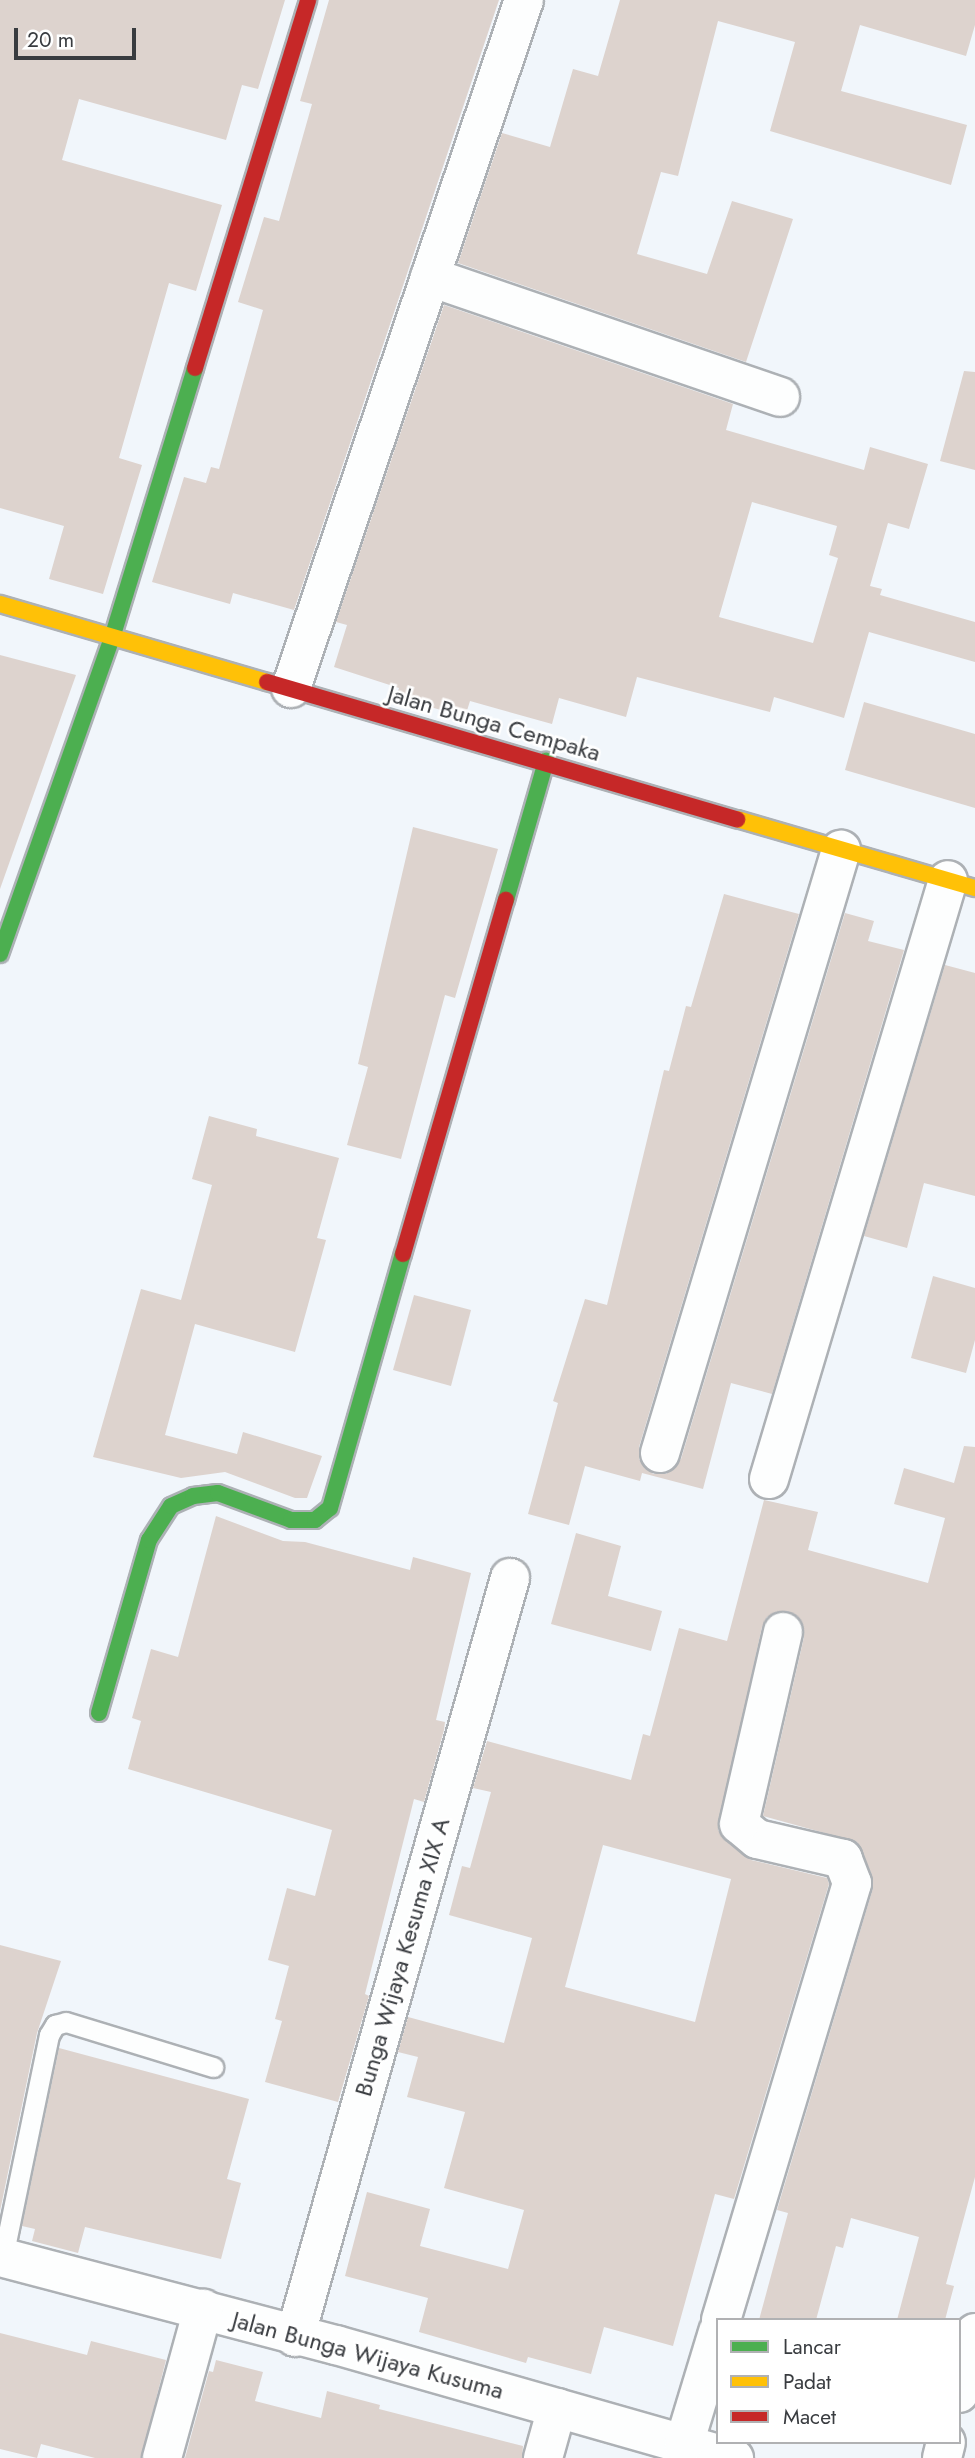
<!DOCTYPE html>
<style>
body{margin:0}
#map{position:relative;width:975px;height:2458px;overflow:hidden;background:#f1f6fb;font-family:Jost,sans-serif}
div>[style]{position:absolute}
.building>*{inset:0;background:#ddd3ce}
.roads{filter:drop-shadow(2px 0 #adb1b5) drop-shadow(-2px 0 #adb1b5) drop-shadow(0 2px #adb1b5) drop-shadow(0 -2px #adb1b5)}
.lane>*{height:19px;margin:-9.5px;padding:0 9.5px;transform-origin:9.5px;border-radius:9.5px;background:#fdfefe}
.street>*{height:38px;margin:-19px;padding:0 19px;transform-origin:19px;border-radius:19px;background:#fdfefe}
.fast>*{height:16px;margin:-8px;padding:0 8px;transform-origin:8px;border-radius:8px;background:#4caf50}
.slow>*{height:16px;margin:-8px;padding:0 8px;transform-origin:8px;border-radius:8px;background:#ffc107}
.jam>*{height:16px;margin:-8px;padding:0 8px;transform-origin:8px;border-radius:8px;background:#c62828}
span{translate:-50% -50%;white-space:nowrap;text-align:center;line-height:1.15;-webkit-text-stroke:5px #fff;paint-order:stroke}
.street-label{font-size:24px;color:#393c40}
.legend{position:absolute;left:716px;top:2318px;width:245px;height:126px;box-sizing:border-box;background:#fff;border:2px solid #b0b1b3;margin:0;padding:9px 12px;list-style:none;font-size:21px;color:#393c40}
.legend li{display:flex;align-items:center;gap:14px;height:35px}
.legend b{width:35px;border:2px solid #b0b1b3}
.scale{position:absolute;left:14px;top:28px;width:122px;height:32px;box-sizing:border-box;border:4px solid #393c40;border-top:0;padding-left:9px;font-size:21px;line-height:24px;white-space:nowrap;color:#393c40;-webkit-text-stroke:5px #fff;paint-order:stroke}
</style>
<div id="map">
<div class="building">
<i style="clip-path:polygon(0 0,285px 0,258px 89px,242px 85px,226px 140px,79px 99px,62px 160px,222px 205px,196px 291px,169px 283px,119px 458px,142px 465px,103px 594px,49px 579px,64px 526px,0 508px)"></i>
<i style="clip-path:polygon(329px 0,499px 0,294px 610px,233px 593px,230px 604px,152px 582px,184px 477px,206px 483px,211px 467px,219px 469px,263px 310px,238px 302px,264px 217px,279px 221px,312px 104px,300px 101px)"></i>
<i style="clip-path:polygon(620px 0,975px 0,975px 25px,966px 56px,860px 25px,841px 91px,967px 125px,951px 185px,770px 131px,795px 42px,718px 21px,678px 176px,661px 172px,637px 254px,707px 274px,732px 201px,793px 219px,746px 362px,458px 263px,502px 133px,550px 147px,573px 69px,598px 76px)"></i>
<i style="clip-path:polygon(evenodd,444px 305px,733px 404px,726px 430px,864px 470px,870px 447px,928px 464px,909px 529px,888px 523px,870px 586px,882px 589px,880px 595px,975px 622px,975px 662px,869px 632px,844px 718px,774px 697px,770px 712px,637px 677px,626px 717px,559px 698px,552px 724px,470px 701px,465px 717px,396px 697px,399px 688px,334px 667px,347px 625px,336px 622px,444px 305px,752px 502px,837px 526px,829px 555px,838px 558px,813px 643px,719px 617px,752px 502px)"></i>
<i style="clip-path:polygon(964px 371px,975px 372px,975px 470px,940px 461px)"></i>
<i style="clip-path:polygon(0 655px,76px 675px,0 889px)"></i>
<i style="clip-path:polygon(864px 702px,975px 734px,975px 808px,845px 770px)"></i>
<i style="clip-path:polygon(413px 827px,498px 849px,455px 998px,445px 995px,401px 1159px,347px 1145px,368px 1067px,358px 1064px)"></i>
<i style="clip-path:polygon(724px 894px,799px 914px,639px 1447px,639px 1459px,653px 1474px,666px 1474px,681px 1459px,845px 913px,874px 921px,868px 941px,904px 950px,772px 1394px,731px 1383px,703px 1489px,642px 1473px,640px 1481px,585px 1466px,569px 1525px,528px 1514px,558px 1403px,553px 1401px,585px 1299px,607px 1305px,664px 1070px,669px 1071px,686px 1006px,691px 1007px)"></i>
<i style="clip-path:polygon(945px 965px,975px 973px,975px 1196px,924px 1183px,907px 1248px,864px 1236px)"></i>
<i style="clip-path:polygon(209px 1116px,257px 1129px,256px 1136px,339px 1158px,317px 1238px,326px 1240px,295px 1352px,195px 1324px,165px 1435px,237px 1454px,243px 1432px,322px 1456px,307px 1498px,295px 1498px,225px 1472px,181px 1478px,93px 1457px,141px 1289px,181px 1300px,212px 1185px,192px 1179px)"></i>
<i style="clip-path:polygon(933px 1276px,975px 1288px,975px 1340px,966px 1373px,911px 1358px)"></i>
<i style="clip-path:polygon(414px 1295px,471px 1310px,451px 1386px,393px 1370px)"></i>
<i style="clip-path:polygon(evenodd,964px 1446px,975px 1447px,975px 2177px,946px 2284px,954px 2286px,945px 2320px,897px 2320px,919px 2237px,851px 2218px,843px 2248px,836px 2246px,816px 2320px,759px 2320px,788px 2213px,777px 2210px,873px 1888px,872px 1875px,857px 1842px,763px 1816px,804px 1637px,798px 1617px,787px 1611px,767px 1617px,762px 1627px,718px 1830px,751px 1860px,827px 1878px,829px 1884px,734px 2199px,715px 2194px,673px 2346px,604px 2327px,591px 2374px,528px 2357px,526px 2363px,419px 2332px,428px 2298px,345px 2276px,367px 2192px,430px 2209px,420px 2246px,508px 2269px,524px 2210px,444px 2188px,465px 2112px,407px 2097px,418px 2057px,398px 2052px,408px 2017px,504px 2043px,532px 1938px,449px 1915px,462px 1866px,470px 1868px,491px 1792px,473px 1788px,487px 1741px,631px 1780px,643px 1734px,650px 1736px,679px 1628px,727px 1641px,764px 1500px,818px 1512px,808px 1550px,928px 1583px,945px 1518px,894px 1504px,904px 1468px,954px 1483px,964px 1446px,603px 1845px,731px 1879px,695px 2022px,565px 1987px,603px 1845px)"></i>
<i style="clip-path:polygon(216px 1516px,283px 1541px,305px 1542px,410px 1570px,413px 1557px,471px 1573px,436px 1720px,445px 1722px,444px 1730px,424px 1802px,414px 1799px,365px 1994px,369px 1996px,338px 2102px,265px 2082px,282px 2021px,275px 2019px,289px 1966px,268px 1960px,287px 1888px,315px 1896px,332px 1830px,128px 1769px,141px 1721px,132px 1718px,151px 1649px,178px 1657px)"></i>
<i style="clip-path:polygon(576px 1533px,621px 1546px,608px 1596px,662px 1611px,651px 1651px,551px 1624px)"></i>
<i style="clip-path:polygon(0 1945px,61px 1961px,37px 2033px,0 2211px)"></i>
<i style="clip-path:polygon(59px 2048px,249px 2099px,227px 2179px,241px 2183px,221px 2259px,85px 2227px,78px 2253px,32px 2241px,35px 2229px,22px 2226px)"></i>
<i style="clip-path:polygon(0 2333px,87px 2355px,91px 2341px,166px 2360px,141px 2458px,95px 2458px,41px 2444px,37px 2458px,0 2449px)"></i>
<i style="clip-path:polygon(216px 2360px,263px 2372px,255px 2401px,321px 2418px,327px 2391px,380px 2405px,379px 2409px,523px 2446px,522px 2458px,185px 2458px,209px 2371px,213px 2372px)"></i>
</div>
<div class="roads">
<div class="lane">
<i style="left:3px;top:2257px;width:227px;rotate:-78.3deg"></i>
<i style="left:49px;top:2035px;width:12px;rotate:-59deg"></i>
<i style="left:55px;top:2025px;width:11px;rotate:-15deg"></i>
<i style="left:66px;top:2022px;width:154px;rotate:17deg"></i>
</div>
<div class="street">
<i style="left:430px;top:277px;width:370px;rotate:18.9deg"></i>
<i style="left:291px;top:688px;width:726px;rotate:-71.29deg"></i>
<i style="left:660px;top:1453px;width:630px;rotate:-73.29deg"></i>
<i style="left:769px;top:1479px;width:625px;rotate:-73.36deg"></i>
<i style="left:0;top:2257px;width:347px;rotate:14.7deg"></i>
<i style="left:336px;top:2345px;width:414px;rotate:15.9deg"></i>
<i style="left:721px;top:2320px;width:456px;rotate:-73.3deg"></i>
<i style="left:852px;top:1883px;width:26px;rotate:-111deg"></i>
<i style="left:843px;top:1859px;width:88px;rotate:-166.9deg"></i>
<i style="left:757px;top:1839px;width:23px;rotate:-140deg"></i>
<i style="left:739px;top:1824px;width:197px;rotate:-77.1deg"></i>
<i style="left:295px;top:2337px;width:789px;rotate:-74.18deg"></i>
<i style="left:959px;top:2393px;width:62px;rotate:-75.1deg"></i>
<i style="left:684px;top:2444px;width:117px;rotate:-73.1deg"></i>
<i style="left:162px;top:2458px;width:155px;rotate:-74.6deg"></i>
<i style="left:543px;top:2458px;width:52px;rotate:-74.4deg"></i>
<i style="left:942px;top:2458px;width:16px;rotate:-76deg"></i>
</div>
<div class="fast">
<i style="left:506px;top:900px;width:145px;rotate:-73.9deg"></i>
<i style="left:0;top:954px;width:335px;rotate:-70.5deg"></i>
<i style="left:112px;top:638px;width:282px;rotate:-72.9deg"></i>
<i style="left:99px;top:1713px;width:180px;rotate:-73.9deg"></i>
<i style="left:149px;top:1540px;width:40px;rotate:-57.1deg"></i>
<i style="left:171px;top:1506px;width:24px;rotate:-24deg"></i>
<i style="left:193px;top:1496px;width:25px;rotate:-7deg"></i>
<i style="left:218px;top:1493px;width:78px;rotate:20.3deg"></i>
<i style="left:291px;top:1520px;width:24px"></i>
<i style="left:315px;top:1520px;width:19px;rotate:-39deg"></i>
<i style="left:330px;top:1508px;width:264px;rotate:-74deg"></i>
</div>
<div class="slow">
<i style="left:0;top:604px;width:278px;rotate:16.3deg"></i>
<i style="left:737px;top:819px;width:248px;rotate:16.2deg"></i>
</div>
<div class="jam">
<i style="left:195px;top:368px;width:385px;rotate:-72.9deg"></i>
<i style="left:267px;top:682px;width:490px;rotate:16.3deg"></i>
<i style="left:403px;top:1254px;width:369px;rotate:-73.8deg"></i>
</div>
</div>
<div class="street-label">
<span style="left:494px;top:723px;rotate:16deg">Jalan Bunga Cempaka</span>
<span style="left:402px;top:1957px;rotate:-74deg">Bunga Wijaya Kesuma XIX A</span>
<span style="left:368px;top:2355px;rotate:15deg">Jalan Bunga Wijaya Kusuma</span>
</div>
<ul class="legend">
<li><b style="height:9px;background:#4caf50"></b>Lancar</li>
<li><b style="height:9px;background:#ffc107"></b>Padat</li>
<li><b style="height:9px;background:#c62828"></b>Macet</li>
</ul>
<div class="scale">20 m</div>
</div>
